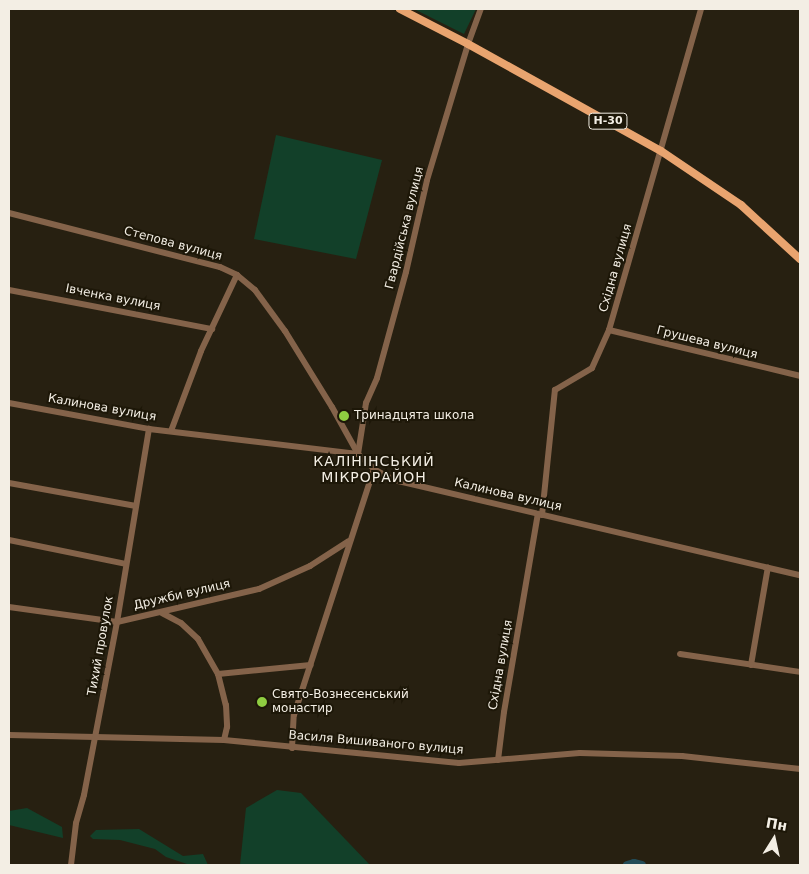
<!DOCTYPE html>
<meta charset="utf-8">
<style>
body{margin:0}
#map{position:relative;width:809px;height:874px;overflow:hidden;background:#272011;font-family:"DejaVu Sans",sans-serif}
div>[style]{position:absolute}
.green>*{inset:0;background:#124029}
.river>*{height:8px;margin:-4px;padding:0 4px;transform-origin:4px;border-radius:4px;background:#234c58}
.minor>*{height:6px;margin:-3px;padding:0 3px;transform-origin:3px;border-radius:3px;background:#84634a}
.major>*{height:8px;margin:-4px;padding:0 4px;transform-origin:4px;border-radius:4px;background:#e9a46f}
.dots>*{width:14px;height:14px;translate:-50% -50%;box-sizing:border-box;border:2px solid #1d1708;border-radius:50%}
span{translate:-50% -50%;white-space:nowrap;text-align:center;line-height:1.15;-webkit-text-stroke:4px #1d1708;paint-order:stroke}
.shield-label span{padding:1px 4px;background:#1d1708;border:1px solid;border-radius:4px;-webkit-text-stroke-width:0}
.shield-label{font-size:11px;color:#f3eee4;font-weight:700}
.street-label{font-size:12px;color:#f3eee4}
.poi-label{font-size:12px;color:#f3eee4}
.left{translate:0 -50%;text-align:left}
.neighbourhood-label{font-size:14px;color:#f3eee4;letter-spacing:1px}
.frame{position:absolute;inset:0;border:10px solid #f3eee4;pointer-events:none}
.north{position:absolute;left:749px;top:814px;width:50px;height:50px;-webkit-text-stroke:4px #1d1708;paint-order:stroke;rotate:10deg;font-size:14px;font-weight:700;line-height:20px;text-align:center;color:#f3eee4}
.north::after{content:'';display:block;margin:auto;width:18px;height:22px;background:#f3eee4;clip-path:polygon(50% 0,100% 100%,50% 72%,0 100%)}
</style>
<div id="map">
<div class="green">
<i style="clip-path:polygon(414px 9px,476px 9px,464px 34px)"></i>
<i style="clip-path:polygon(276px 135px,382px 160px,356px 259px,254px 239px)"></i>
<i style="clip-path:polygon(277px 790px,301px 793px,370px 865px,240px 865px,246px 808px)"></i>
<i style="clip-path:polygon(27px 808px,62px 827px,63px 838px,9px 825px,9px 811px)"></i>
<i style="clip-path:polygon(139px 829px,183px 856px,203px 854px,208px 865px,190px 865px,166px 857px,155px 849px,120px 840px,93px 839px,90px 836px,96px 830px)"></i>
</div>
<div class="river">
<i style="left:627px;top:865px;width:7px;rotate:-16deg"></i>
<i style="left:634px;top:863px;width:8px;rotate:14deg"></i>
</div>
<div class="minor">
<i style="left:9px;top:213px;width:218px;rotate:14.4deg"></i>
<i style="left:220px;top:267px;width:19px;rotate:25deg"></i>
<i style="left:237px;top:275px;width:23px;rotate:40deg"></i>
<i style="left:255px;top:290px;width:51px;rotate:53.8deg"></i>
<i style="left:285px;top:331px;width:89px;rotate:58.3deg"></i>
<i style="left:332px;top:407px;width:54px;rotate:61deg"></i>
<i style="left:358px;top:454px;width:22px;rotate:43deg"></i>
<i style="left:374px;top:469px;width:23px;rotate:29deg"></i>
<i style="left:394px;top:480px;width:417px;rotate:13.2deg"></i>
<i style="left:9px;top:290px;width:207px;rotate:10.9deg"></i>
<i style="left:609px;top:330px;width:196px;rotate:13.5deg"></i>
<i style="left:9px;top:403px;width:142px;rotate:10.5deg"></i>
<i style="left:149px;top:429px;width:210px;rotate:6.8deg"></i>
<i style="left:171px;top:431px;width:85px;rotate:-69.4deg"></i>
<i style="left:201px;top:351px;width:84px;rotate:-64.7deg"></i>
<i style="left:358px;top:454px;width:52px;rotate:-81.1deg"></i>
<i style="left:366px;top:403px;width:27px;rotate:-66deg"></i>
<i style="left:377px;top:378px;width:110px;rotate:-74.7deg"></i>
<i style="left:406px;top:272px;width:94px;rotate:-77.1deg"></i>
<i style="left:427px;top:180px;width:142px;rotate:-73.2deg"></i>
<i style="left:468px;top:44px;width:37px;rotate:-70deg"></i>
<i style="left:9px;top:483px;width:129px;rotate:10.3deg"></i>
<i style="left:542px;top:515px;width:126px;rotate:-84.1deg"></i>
<i style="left:555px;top:390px;width:43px;rotate:-30.7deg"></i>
<i style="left:592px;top:368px;width:42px;rotate:-65.9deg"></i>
<i style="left:609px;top:330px;width:334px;rotate:-74deg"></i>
<i style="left:9px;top:540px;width:119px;rotate:11.6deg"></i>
<i style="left:9px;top:607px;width:109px;rotate:7.9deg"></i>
<i style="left:117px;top:622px;width:146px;rotate:-13.1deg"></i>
<i style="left:259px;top:589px;width:56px;rotate:-24.3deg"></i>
<i style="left:310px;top:566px;width:46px;rotate:-32.7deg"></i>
<i style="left:162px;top:613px;width:21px;rotate:28deg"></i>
<i style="left:181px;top:623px;width:23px;rotate:43deg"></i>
<i style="left:198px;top:639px;width:40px;rotate:60.3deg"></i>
<i style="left:218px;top:674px;width:32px;rotate:76deg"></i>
<i style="left:226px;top:705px;width:22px;rotate:87deg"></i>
<i style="left:227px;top:727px;width:13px;rotate:103deg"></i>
<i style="left:680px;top:654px;width:121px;rotate:8.5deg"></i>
<i style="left:751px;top:665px;width:99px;rotate:-80.2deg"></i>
<i style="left:218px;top:674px;width:93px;rotate:-5.5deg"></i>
<i style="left:9px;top:735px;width:215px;rotate:1.3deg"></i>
<i style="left:224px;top:740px;width:236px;rotate:5.6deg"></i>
<i style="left:459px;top:763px;width:121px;rotate:-4.7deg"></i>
<i style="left:580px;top:753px;width:102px;rotate:1.7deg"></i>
<i style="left:682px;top:756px;width:119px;rotate:6.3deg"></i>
<i style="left:292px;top:748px;width:33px;rotate:-87deg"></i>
<i style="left:294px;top:715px;width:259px;rotate:-72deg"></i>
<i style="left:498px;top:760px;width:48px;rotate:-82.9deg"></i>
<i style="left:504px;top:712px;width:201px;rotate:-80.3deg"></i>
<i style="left:71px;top:865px;width:42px;rotate:-83.2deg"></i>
<i style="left:76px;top:823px;width:29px;rotate:-74deg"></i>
<i style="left:84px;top:795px;width:176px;rotate:-79.2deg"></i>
<i style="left:117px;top:622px;width:196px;rotate:-80.6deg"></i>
</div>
<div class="major">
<i style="left:400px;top:9px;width:76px;rotate:27.2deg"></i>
<i style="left:468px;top:44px;width:221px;rotate:29deg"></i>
<i style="left:661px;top:151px;width:97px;rotate:34deg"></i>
<i style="left:741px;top:205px;width:80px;rotate:42.5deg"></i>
</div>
<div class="dots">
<i style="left:344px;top:416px;background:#8fcd41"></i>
<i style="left:262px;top:702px;background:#8fcd41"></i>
</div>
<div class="shield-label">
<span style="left:608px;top:121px">Н-30</span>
</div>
<div class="street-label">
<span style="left:405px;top:228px;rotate:-76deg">Гвардійська вулиця</span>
<span style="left:173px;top:244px;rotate:15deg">Степова вулиця</span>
<span style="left:616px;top:268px;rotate:-74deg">Східна вулиця</span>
<span style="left:113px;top:298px;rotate:11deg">Івченка вулиця</span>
<span style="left:707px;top:343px;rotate:14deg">Грушева вулиця</span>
<span style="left:102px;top:408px;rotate:10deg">Калинова вулиця</span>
<span style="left:508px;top:495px;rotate:13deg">Калинова вулиця</span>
<span style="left:182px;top:595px;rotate:-13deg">Дружби вулиця</span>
<span style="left:101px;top:646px;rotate:-80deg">Тихий провулок</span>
<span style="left:501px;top:665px;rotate:-80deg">Східна вулиця</span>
<span style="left:376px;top:743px;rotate:5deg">Василя Вишиваного вулиця</span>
</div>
<div class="poi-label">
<span class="left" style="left:354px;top:416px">Тринадцята школа</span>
<span class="left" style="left:272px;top:702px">Cвято-Вознесенський<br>монастир</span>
</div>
<div class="neighbourhood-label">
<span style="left:374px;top:469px">КАЛІНІНСЬКИЙ<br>МІКРОРАЙОН</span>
</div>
<div class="frame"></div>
<div class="north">Пн</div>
</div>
